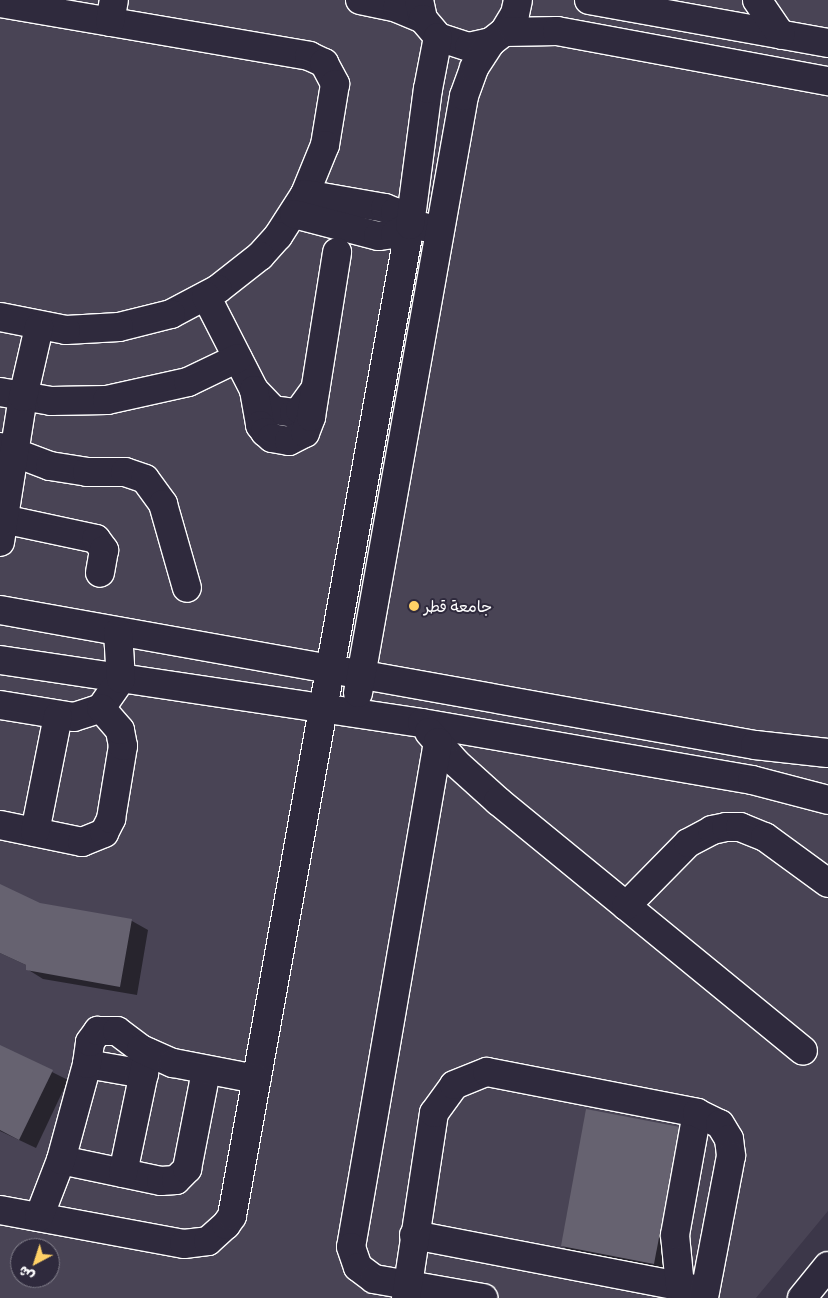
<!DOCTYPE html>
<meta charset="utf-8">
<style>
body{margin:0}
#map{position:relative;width:828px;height:1298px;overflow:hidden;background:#3c3749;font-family:"Patrick Hand","Playpen Sans Arabic",sans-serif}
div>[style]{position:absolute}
.built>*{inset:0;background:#494455}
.shadow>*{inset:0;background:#0007}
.building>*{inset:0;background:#666270}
.roads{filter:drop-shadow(1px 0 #fff) drop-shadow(-1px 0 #fff) drop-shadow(0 1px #fff) drop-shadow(0 -1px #fff)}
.minor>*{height:28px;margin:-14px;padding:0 14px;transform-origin:14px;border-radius:14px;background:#2f2a3d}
.dots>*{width:14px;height:14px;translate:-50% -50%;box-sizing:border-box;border:2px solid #2f2a3d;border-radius:50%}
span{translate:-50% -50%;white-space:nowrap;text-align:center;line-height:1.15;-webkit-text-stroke:4px #2f2a3d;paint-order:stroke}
.poi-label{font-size:16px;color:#fff}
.left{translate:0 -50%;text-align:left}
.north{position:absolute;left:10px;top:1238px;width:50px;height:50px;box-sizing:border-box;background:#2f2a3d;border:1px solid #827f8b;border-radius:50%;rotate:220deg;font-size:14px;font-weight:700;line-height:20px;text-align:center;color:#fff}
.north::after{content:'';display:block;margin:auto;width:18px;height:22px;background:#ffd166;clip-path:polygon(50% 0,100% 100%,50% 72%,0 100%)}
</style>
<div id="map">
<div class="built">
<i style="clip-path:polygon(evenodd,0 0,828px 0,828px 1211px,756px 1298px,0 1298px,0 0,20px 1248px,50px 1248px,50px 1278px,20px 1278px,20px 1248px)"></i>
</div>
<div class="shadow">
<i style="clip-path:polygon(0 886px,39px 904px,132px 921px,148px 930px,137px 995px,43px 979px,27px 969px,28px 966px,0 953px)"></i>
<i style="clip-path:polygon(0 1046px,68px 1080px,36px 1148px,0 1131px)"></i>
<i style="clip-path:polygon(679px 1128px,696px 1137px,670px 1273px,578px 1255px,562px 1246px)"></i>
</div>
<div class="building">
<i style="clip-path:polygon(0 884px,40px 903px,132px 919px,120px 987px,26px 970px,26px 965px,0 953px)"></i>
<i style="clip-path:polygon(0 1045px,53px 1070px,19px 1140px,0 1130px)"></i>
<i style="clip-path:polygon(586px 1109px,680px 1127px,654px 1264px,561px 1246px)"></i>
</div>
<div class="roads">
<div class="minor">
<i style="left:360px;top:0;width:38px;rotate:12deg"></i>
<i style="left:397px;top:8px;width:28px;rotate:23deg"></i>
<i style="left:419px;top:0;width:19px;rotate:78deg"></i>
<i style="left:423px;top:19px;width:23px;rotate:50deg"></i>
<i style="left:438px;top:37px;width:33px;rotate:18deg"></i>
<i style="left:469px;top:47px;width:23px;rotate:-13deg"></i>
<i style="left:491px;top:42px;width:16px;rotate:-38deg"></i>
<i style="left:504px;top:32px;width:21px;rotate:-59deg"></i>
<i style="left:515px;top:14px;width:14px;rotate:-78deg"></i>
<i style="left:589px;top:0;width:243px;rotate:10.2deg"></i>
<i style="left:757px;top:0;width:42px;rotate:55.6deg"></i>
<i style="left:0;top:3px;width:314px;rotate:9.7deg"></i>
<i style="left:309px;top:56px;width:17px;rotate:25deg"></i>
<i style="left:324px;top:63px;width:24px;rotate:62deg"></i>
<i style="left:335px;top:84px;width:62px;rotate:99.3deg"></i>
<i style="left:325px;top:145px;width:53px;rotate:112.2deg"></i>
<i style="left:305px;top:194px;width:50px;rotate:122.7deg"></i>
<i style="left:278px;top:236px;width:27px;rotate:132deg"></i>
<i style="left:260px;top:256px;width:53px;rotate:141.8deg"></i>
<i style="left:218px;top:289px;width:53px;rotate:152deg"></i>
<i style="left:171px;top:314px;width:54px;rotate:166deg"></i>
<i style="left:119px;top:327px;width:53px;rotate:176.8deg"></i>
<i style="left:66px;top:330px;width:67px;rotate:-168.9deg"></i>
<i style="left:110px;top:22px;width:22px;rotate:-80deg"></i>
<i style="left:504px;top:32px;width:53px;rotate:-1.1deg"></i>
<i style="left:557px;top:31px;width:276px;rotate:10.5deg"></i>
<i style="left:305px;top:194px;width:81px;rotate:9.9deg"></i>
<i style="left:385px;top:208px;width:11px;rotate:22deg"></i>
<i style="left:395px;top:212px;width:20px;rotate:41deg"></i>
<i style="left:410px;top:225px;width:15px;rotate:8deg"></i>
<i style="left:294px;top:214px;width:87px;rotate:14.7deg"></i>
<i style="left:378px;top:236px;width:17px;rotate:-7deg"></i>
<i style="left:395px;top:234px;width:17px;rotate:-31deg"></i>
<i style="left:206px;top:296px;width:106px;rotate:62.9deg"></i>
<i style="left:254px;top:390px;width:28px;rotate:46deg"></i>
<i style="left:273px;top:410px;width:21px;rotate:8deg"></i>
<i style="left:294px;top:413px;width:7px;rotate:-27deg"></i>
<i style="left:300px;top:410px;width:26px;rotate:-54deg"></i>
<i style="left:254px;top:390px;width:36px;rotate:80deg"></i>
<i style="left:260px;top:425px;width:9px;rotate:54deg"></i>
<i style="left:265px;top:432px;width:9px;rotate:41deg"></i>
<i style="left:272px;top:438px;width:17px;rotate:10deg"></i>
<i style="left:289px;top:441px;width:18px;rotate:-27deg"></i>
<i style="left:305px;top:433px;width:17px;rotate:-69deg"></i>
<i style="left:311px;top:417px;width:167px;rotate:-81deg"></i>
<i style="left:0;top:392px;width:52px;rotate:10deg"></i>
<i style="left:51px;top:401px;width:56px;rotate:-1deg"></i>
<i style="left:107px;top:400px;width:83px;rotate:-12.5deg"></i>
<i style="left:188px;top:382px;width:55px;rotate:-25.6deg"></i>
<i style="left:0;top:447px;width:53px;rotate:20.8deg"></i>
<i style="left:50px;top:466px;width:37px;rotate:9deg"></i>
<i style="left:87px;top:472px;width:38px"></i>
<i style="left:125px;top:472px;width:21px;rotate:19deg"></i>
<i style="left:145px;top:479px;width:31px;rotate:54deg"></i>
<i style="left:163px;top:504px;width:87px;rotate:74.1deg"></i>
<i style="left:3px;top:519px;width:95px;rotate:12.1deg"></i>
<i style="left:96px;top:539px;width:14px;rotate:54deg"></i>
<i style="left:104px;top:550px;width:23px;rotate:100deg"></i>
<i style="left:0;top:542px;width:147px;rotate:-81deg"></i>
<i style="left:23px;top:397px;width:72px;rotate:-77.1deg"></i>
<i style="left:0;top:610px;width:767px;rotate:10.14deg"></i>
<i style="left:755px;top:745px;width:73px;rotate:6.3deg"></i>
<i style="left:0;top:660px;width:427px;rotate:8.5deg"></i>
<i style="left:422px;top:723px;width:335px;rotate:9.8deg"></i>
<i style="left:752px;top:780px;width:79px;rotate:14.7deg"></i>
<i style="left:358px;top:693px;width:606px;rotate:-79.93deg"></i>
<i style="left:464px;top:96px;width:30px;rotate:-70deg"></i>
<i style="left:474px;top:68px;width:31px;rotate:-57deg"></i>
<i style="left:0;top:705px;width:75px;rotate:9.2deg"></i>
<i style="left:74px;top:717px;width:28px;rotate:-18deg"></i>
<i style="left:101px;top:708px;width:35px;rotate:-55deg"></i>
<i style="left:121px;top:679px;width:47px;rotate:-93.7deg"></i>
<i style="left:429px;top:732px;width:41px;rotate:48.9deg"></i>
<i style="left:456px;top:763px;width:57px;rotate:42.1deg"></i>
<i style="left:498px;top:801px;width:394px;rotate:39.3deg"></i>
<i style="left:438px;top:742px;width:512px;rotate:99.77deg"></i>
<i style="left:351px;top:1247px;width:21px;rotate:71deg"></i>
<i style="left:358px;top:1267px;width:20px;rotate:37deg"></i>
<i style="left:374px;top:1279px;width:111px;rotate:9.9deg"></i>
<i style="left:0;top:825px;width:84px;rotate:11.7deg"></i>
<i style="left:82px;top:842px;width:24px;rotate:-22deg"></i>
<i style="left:104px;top:833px;width:16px;rotate:-63deg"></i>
<i style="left:111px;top:819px;width:74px;rotate:-80.7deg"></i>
<i style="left:123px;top:746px;width:16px;rotate:-101deg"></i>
<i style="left:120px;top:730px;width:29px;rotate:-131deg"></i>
<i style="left:35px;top:832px;width:118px;rotate:-78.8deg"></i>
<i style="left:626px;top:906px;width:88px;rotate:-45.5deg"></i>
<i style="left:688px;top:843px;width:27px;rotate:-28deg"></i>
<i style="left:712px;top:830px;width:14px;rotate:-12deg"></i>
<i style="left:726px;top:827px;width:14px"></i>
<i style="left:740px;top:827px;width:27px;rotate:22deg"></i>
<i style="left:765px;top:837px;width:78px;rotate:36.1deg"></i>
<i style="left:87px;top:1064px;width:58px;rotate:10deg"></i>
<i style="left:61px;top:1160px;width:102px;rotate:11.9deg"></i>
<i style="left:161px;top:1181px;width:15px;rotate:-4deg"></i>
<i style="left:176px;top:1180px;width:16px;rotate:-45deg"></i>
<i style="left:187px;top:1169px;width:100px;rotate:-79deg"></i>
<i style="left:123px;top:1173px;width:123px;rotate:-78.2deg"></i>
<i style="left:0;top:1210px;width:187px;rotate:10.5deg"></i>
<i style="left:184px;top:1244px;width:24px;rotate:-7deg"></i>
<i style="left:208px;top:1241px;width:24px;rotate:-42deg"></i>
<i style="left:226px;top:1225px;width:11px;rotate:-56deg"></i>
<i style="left:232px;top:1216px;width:1007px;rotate:-79.82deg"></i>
<i style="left:410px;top:225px;width:137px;rotate:-82.5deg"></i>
<i style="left:428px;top:89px;width:53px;rotate:-79.1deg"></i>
<i style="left:39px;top:1217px;width:61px;rotate:-68.9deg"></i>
<i style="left:61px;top:1160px;width:99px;rotate:-74.8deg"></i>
<i style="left:87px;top:1064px;width:22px;rotate:-82deg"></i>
<i style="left:90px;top:1042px;width:14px;rotate:-54deg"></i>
<i style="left:98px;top:1031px;width:19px"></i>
<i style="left:117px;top:1031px;width:30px;rotate:37deg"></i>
<i style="left:141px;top:1049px;width:35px;rotate:24deg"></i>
<i style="left:173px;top:1063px;width:85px;rotate:10.9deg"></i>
<i style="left:414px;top:1235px;width:296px;rotate:10.9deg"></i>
<i style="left:680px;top:1286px;width:51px;rotate:-95.6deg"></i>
<i style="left:675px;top:1235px;width:124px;rotate:-79.8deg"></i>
<i style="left:406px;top:1298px;width:187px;rotate:-81.4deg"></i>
<i style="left:434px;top:1113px;width:34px;rotate:-54deg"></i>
<i style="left:454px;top:1085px;width:35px;rotate:-22deg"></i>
<i style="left:487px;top:1072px;width:214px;rotate:11deg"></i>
<i style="left:697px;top:1113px;width:25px;rotate:26deg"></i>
<i style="left:720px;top:1124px;width:17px;rotate:59deg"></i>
<i style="left:729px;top:1139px;width:17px;rotate:83deg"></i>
<i style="left:731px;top:1156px;width:145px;rotate:100.8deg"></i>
<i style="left:802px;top:1298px;width:41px;rotate:-50.9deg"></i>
</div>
</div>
<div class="dots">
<i style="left:414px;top:606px;background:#ffd166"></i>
</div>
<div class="poi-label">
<span class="left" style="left:424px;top:606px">جامعة قطر</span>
</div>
<div class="north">ش</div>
</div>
